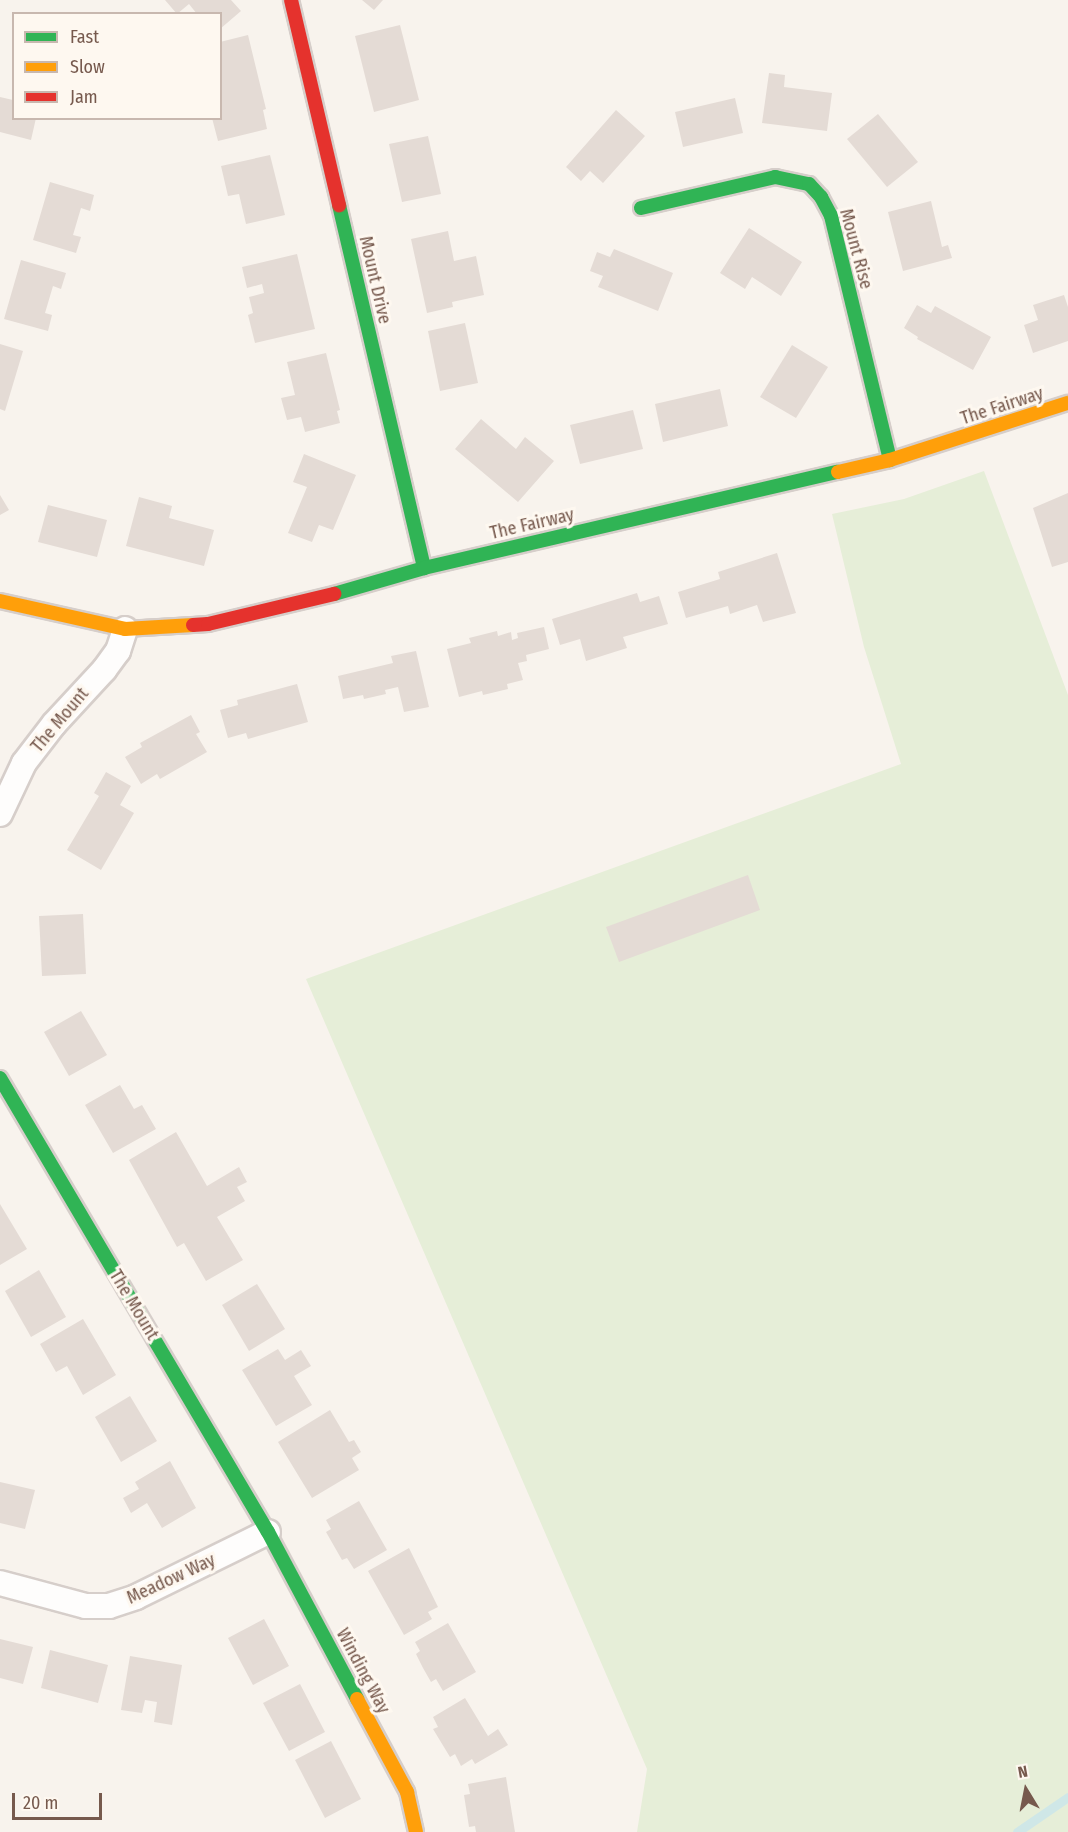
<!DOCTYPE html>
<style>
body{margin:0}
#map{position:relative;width:1068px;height:1832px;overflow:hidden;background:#f8f3ed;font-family:"Fira Sans Condensed",sans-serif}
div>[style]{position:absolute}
.green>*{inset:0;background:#e6eed8}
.stream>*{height:9px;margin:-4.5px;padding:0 4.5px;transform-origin:4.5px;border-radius:4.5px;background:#cfe7e7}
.building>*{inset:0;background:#e4dbd5}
.roads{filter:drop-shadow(2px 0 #d6ceca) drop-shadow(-2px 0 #d6ceca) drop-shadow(0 2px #d6ceca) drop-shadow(0 -2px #d6ceca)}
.street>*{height:24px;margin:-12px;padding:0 12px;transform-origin:12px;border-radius:12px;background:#fefdfc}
.fast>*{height:14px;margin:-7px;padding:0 7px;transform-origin:7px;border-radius:7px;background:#30b455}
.slow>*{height:14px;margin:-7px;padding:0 7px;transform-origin:7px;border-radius:7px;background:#ff9f0a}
.jam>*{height:14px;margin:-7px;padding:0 7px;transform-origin:7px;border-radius:7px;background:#e5322d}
span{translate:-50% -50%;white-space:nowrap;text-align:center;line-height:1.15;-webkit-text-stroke:6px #fef8f0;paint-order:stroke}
.street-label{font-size:18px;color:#76594d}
.legend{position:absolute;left:12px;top:12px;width:210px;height:108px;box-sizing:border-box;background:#fef8f0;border:2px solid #c8b8af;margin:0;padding:8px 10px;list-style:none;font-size:18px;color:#76594d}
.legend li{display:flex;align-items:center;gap:12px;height:30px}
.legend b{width:30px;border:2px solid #c8b8af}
.north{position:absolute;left:996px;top:1760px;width:60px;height:60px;-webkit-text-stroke:4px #fef8f0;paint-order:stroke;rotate:350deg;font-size:16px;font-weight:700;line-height:24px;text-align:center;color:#76594d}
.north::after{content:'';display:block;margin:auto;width:21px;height:27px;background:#76594d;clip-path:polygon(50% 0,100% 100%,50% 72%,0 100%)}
.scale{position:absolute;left:12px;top:1793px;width:90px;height:27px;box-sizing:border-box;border:3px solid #76594d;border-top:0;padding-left:8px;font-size:18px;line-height:21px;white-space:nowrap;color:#76594d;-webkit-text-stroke:4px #fef8f0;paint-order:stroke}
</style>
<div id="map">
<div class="green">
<i style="clip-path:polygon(984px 471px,1068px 695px,1068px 1832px,637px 1832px,647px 1769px,306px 979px,901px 764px,864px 647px,832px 514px,904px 499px)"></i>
</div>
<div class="stream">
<i style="left:1017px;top:1832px;width:62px;rotate:-34.5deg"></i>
</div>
<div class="building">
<i style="clip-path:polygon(165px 0,231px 0,241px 11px,220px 29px,220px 14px,197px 14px,189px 4px,177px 14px)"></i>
<i style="clip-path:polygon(362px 0,383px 0,374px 10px)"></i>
<i style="clip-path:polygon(400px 25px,419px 100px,374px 112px,355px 36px)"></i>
<i style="clip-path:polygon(248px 35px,266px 109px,263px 110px,267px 129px,218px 141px,212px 118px,220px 118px,220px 42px)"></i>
<i style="clip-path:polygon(769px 73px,785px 75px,784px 87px,832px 93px,827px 131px,762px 123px)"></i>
<i style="clip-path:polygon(0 97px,13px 100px,14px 118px,36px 118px,31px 140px,0 132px)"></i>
<i style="clip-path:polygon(735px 98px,743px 133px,683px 147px,675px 112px)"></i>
<i style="clip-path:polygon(616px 110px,645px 136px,603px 183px,590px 171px,581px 181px,566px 167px)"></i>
<i style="clip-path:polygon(878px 114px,918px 162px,887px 187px,847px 139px)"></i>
<i style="clip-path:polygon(428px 136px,441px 194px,402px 202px,389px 144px)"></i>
<i style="clip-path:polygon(270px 155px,285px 215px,246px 224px,239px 194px,228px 196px,221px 166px)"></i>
<i style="clip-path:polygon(50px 182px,94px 195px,90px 211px,81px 208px,73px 235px,81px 237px,76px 253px,33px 240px)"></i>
<i style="clip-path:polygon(931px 201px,942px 247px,948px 245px,952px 258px,903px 271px,888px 212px)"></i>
<i style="clip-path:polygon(749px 228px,802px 262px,781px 296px,752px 277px,745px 289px,720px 273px)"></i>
<i style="clip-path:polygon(448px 231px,454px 261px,476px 256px,484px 295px,452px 302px,453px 307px,427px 313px,411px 239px)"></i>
<i style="clip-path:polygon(614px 249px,673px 273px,658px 311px,598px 287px,603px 276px,590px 271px,597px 252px,610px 257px)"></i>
<i style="clip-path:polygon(297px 254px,315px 329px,255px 343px,248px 315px,253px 313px,249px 297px,264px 293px,262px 284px,247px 288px,242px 267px)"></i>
<i style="clip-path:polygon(21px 260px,66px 273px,61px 289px,53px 286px,45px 313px,52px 315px,48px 331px,4px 319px)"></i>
<i style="clip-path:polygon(1064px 295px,1068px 307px,1068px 341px,1033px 353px,1024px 325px,1038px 320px,1033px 305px)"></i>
<i style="clip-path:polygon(917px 305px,931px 313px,935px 306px,991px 337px,973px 370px,917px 339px,918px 337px,904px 328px)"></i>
<i style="clip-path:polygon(465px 323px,478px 383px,440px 391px,428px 331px)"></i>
<i style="clip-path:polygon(0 344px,23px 351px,5px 411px,0 409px)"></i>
<i style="clip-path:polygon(792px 345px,828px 367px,796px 418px,760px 397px)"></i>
<i style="clip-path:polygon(326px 353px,340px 410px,337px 411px,340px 423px,305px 432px,301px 417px,287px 420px,281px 398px,295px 395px,287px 362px)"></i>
<i style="clip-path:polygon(720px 389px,728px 426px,663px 442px,655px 404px)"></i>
<i style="clip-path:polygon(633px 410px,643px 449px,580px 464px,570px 425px)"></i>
<i style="clip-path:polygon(481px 419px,516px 449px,525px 437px,554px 461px,518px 502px,455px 449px)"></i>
<i style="clip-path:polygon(304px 454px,356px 475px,333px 530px,319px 525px,312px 542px,288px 533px,307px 487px,293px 482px)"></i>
<i style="clip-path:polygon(1068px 493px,1068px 562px,1052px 567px,1033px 508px)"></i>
<i style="clip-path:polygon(0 495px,9px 510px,0 515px)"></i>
<i style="clip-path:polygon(139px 497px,172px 506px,169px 518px,214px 530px,204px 566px,126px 546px)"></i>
<i style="clip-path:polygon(48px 505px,107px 520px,97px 557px,38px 542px)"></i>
<i style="clip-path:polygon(777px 553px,796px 613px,763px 622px,757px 605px,730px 614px,728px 606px,686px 618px,678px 592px,720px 579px,718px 572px)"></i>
<i style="clip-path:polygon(637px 593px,640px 602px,659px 596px,668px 624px,623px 637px,627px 648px,586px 661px,580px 639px,560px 645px,552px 619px)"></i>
<i style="clip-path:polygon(544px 627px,549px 649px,526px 655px,527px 661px,518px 663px,523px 680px,507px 684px,508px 689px,483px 695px,482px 691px,459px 697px,447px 649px,471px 643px,469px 638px,497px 631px,498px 636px,511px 632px,512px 640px,518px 638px,517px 633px)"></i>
<i style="clip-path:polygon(416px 651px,429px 707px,404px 712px,398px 687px,385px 690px,386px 694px,364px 699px,363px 695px,343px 699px,338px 676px,393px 663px,391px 656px)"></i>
<i style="clip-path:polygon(297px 684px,308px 722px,248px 739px,246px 733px,228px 738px,220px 710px,238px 705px,237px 700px)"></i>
<i style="clip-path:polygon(191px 715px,200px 732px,196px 734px,207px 752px,160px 779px,157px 774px,141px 784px,125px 757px,142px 747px,140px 743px)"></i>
<i style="clip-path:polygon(106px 772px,131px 786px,120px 805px,134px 813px,101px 870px,67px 850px,99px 796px,94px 793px)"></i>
<i style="clip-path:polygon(748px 875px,760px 910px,619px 962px,606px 927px)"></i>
<i style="clip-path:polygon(83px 914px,86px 974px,42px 976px,39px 916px)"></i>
<i style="clip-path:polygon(81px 1011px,107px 1055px,69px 1076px,44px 1032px)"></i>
<i style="clip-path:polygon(120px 1085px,134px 1109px,142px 1105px,156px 1129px,113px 1153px,85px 1105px)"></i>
<i style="clip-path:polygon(176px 1132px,207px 1186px,239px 1167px,247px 1182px,237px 1187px,245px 1201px,217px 1217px,243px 1260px,206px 1281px,184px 1243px,177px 1247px,129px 1160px)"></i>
<i style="clip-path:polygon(0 1204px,27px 1249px,0 1265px)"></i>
<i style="clip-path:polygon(39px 1270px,66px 1317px,31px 1337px,5px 1291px)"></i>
<i style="clip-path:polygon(257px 1284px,285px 1329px,249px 1351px,222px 1305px)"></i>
<i style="clip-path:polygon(83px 1319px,116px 1375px,83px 1395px,67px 1366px,56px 1372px,40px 1344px)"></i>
<i style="clip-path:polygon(278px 1349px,285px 1360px,301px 1350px,311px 1366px,294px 1376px,312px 1405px,276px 1426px,242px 1370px)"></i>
<i style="clip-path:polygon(130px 1396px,157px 1441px,121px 1462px,95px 1417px)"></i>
<i style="clip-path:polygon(330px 1410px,349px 1442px,354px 1440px,361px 1452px,352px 1458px,359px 1470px,312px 1498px,278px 1442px)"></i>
<i style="clip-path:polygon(170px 1461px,196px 1508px,162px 1528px,147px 1503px,131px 1513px,123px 1498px,139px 1489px,135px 1482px)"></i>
<i style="clip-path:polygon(0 1482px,35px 1490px,25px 1529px,0 1523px)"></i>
<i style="clip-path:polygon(359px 1501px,387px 1550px,354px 1569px,347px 1558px,342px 1560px,326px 1532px,331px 1529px,326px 1520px)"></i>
<i style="clip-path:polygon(409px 1548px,438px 1607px,428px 1612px,432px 1619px,404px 1635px,368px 1571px)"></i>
<i style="clip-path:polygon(264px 1619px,289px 1666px,253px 1685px,228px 1638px)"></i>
<i style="clip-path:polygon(448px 1623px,476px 1672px,443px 1691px,436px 1679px,431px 1682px,423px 1668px,416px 1654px,420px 1651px,415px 1642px)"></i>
<i style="clip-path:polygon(0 1639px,33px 1647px,23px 1684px,0 1678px)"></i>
<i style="clip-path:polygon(50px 1650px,108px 1665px,98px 1703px,41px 1688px)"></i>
<i style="clip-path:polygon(130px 1656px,182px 1665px,172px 1725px,154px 1722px,157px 1702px,145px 1700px,142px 1713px,121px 1710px)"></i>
<i style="clip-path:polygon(300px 1684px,325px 1732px,289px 1751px,263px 1703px)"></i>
<i style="clip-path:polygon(465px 1698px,488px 1736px,498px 1729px,508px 1745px,475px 1764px,472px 1759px,461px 1766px,455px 1754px,450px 1757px,433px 1729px,438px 1727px,433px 1717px)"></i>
<i style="clip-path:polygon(331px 1741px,361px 1799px,325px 1818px,295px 1760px)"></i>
<i style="clip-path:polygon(506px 1777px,515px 1832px,476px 1832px,475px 1826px,469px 1827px,464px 1795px,470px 1794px,468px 1784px)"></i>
</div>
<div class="roads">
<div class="street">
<i style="left:0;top:814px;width:56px;rotate:-64.8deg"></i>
<i style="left:24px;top:763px;width:49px;rotate:-52.4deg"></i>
<i style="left:54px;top:724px;width:74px;rotate:-47.2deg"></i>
<i style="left:104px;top:670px;width:24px;rotate:-54deg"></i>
<i style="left:118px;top:651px;width:23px;rotate:-72deg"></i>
<i style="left:0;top:1583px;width:89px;rotate:15deg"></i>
<i style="left:86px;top:1606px;width:23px"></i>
<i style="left:109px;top:1606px;width:28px;rotate:-18deg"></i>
<i style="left:136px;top:1597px;width:147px;rotate:-26.2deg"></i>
</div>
<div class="fast">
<i style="left:339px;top:205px;width:373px;rotate:76.8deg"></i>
<i style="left:641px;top:208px;width:138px;rotate:-13deg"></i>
<i style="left:775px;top:177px;width:35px;rotate:12deg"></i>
<i style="left:809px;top:184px;width:18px;rotate:47deg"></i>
<i style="left:821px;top:197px;width:21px;rotate:62deg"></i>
<i style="left:831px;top:216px;width:251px;rotate:76.4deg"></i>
<i style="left:334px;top:594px;width:94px;rotate:-16.1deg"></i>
<i style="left:424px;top:568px;width:425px;rotate:-13.1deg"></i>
<i style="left:0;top:1078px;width:527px;rotate:59.45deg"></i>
<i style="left:268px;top:1532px;width:189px;rotate:61.9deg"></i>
</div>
<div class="slow">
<i style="left:838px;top:472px;width:53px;rotate:-13deg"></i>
<i style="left:890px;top:460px;width:187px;rotate:-17.8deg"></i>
<i style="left:0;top:601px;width:128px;rotate:12.6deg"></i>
<i style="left:125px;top:629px;width:68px;rotate:-3.4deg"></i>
<i style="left:357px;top:1699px;width:106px;rotate:61.7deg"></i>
<i style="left:407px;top:1792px;width:41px;rotate:77.3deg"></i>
</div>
<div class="jam">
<i style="left:291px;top:0;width:211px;rotate:76.8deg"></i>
<i style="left:193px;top:625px;width:15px;rotate:-4deg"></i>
<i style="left:208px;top:624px;width:130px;rotate:-13.4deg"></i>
</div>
</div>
<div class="street-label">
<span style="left:856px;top:249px;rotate:75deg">Mount Rise</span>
<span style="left:375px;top:280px;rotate:77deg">Mount Drive</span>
<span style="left:1002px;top:406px;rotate:-18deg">The Fairway</span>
<span style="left:532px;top:524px;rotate:-13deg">The Fairway</span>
<span style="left:60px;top:720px;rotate:-50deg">The Mount</span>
<span style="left:134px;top:1305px;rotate:59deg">The Mount</span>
<span style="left:171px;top:1579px;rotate:-25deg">Meadow Way</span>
<span style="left:363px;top:1671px;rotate:62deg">Winding Way</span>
</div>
<ul class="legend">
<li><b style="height:8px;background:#30b455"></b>Fast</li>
<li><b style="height:8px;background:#ff9f0a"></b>Slow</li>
<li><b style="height:8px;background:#e5322d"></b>Jam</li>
</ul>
<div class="north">N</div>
<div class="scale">20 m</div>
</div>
